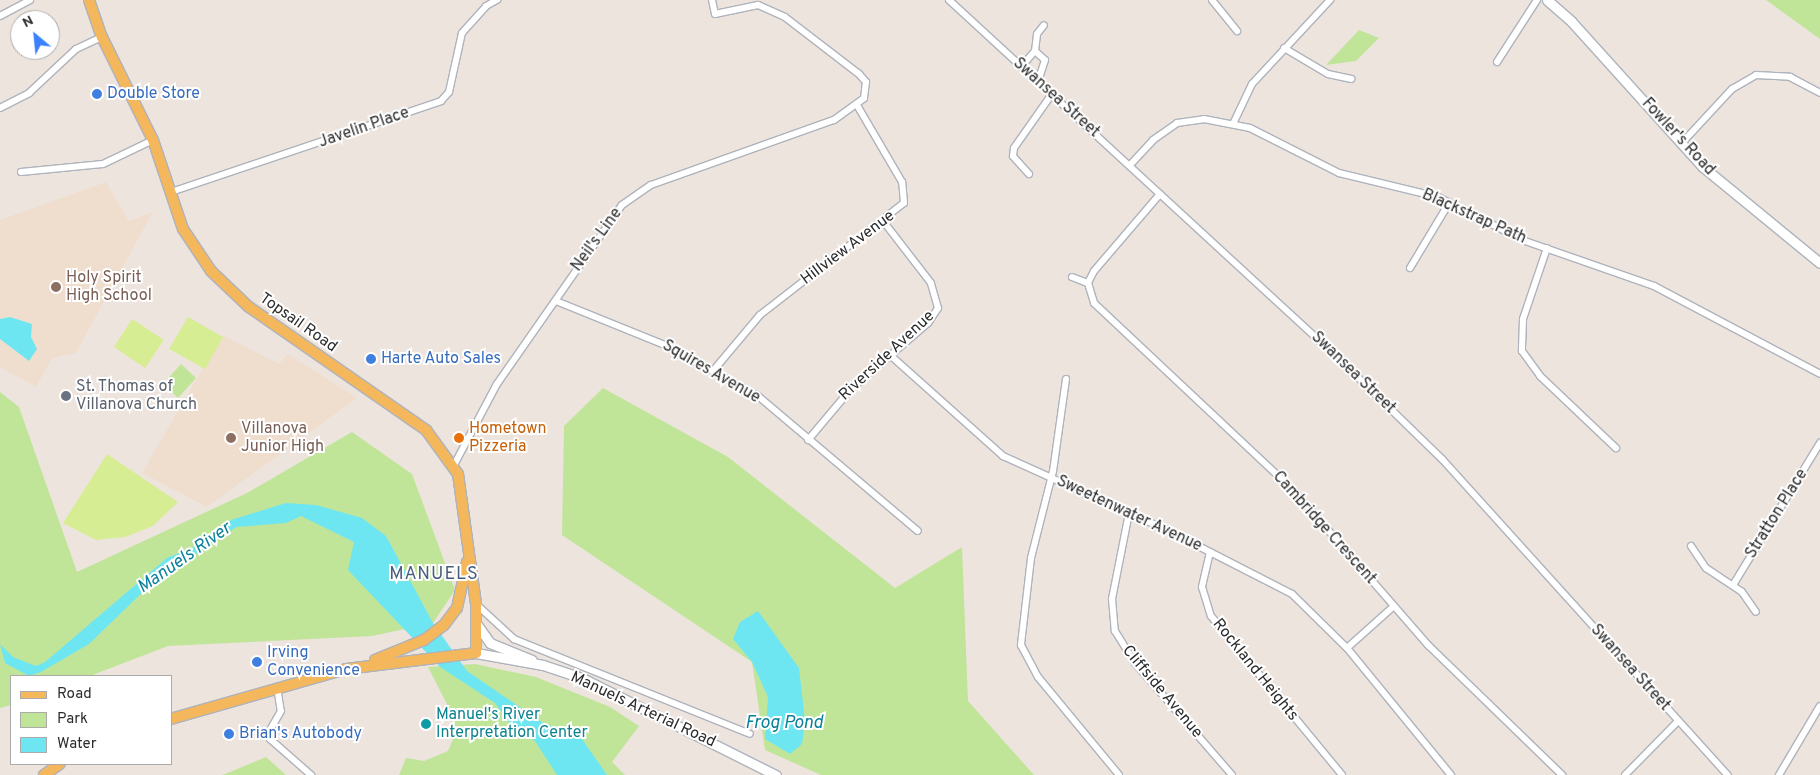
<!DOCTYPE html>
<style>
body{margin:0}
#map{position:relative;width:1820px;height:775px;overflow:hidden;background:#eee4de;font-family:Overpass,sans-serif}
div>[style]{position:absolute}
.education>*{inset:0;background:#efdecd}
.green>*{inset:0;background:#c0e599}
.pitch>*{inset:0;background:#d6ed94}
.water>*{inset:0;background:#6ee6f2}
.roads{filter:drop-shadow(1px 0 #aeb3bc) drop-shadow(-1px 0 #aeb3bc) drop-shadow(0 1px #aeb3bc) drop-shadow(0 -1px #aeb3bc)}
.street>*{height:6px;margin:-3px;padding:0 3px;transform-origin:3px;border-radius:3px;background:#fff}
.secondary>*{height:9px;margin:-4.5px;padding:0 4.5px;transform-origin:4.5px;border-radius:4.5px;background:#fff}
.primary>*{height:10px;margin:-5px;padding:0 5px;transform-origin:5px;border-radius:5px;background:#f4b75c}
.dots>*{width:14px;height:14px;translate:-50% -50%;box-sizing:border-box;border:2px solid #fff;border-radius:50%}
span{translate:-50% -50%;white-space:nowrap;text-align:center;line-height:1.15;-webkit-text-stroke:4px #fff;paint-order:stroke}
.shop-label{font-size:16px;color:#366cbe}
.left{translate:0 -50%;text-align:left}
.street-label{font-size:16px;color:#2c2c2c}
.education-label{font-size:16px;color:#785e54}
.worship-label{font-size:16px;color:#5b616d}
.food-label{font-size:16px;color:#c56008}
.culture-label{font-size:16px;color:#0d838f}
.water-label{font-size:18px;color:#0a819a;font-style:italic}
.neighbourhood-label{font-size:18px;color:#4a5c7e;letter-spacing:1px}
.legend{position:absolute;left:10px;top:675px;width:162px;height:90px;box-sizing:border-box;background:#fff;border:1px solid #ababab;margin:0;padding:6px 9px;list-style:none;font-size:15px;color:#2c2c2c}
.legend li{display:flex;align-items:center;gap:10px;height:25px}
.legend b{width:25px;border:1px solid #ababab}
.north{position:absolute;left:10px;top:10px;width:50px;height:50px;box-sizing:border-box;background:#fff;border:1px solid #ababab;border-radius:50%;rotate:332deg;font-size:14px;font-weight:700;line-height:20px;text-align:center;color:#2c2c2c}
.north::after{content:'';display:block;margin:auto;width:18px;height:22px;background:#3a80ff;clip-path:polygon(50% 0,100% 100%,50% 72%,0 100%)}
</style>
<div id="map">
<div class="education">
<i style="clip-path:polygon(106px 182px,129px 221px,153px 212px,76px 353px,52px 358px,36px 387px,0 367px,0 220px)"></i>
<i style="clip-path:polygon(222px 335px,279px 364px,288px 354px,357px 398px,207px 507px,142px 473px)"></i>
</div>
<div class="green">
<i style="clip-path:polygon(1766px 0,1820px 0,1820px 39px)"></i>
<i style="clip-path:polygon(1359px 30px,1379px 38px,1356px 61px,1326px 65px)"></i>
<i style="clip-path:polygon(181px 364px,196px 378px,178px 398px,163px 384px)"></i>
<i style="clip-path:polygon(603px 388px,728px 457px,895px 588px,962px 547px,968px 701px,1034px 775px,821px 775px,765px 750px,752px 662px,562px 535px,564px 426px)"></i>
<i style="clip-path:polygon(0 392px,19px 407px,77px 572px,247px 493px,352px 432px,412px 474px,455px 590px,433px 623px,372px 636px,168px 646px,90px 676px,11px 676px,11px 705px,0 708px)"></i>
<i style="clip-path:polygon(475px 664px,536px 677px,610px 707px,639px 726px,612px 762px,625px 775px,399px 775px,406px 758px,424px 761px,448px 751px,456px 732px,453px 716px,428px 667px)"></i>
<i style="clip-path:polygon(266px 757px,286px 775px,222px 775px,230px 772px)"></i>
</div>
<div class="pitch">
<i style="clip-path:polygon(188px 317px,223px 337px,205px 369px,169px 349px)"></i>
<i style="clip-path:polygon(132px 319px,164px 340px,145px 368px,114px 347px)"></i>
<i style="clip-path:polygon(107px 454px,178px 502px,153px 526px,125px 537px,96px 540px,63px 523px)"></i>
</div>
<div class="water">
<i style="clip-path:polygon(10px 317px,32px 324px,31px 337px,37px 349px,29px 361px,0 339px,0 319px)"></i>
<i style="clip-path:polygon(286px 503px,316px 505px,362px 518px,386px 536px,433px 623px,467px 671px,546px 725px,565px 728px,582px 739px,607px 775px,557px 775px,535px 741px,513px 728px,495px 703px,440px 667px,348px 570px,354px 542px,301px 516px,286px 523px,236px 527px,151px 584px,89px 644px,41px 672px,29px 676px,5px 663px,0 644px,13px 657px,36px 666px,45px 662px,167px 558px,209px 541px,231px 520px)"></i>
<i style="clip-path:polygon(758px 611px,799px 668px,805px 721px,802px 744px,790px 754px,765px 739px,768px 697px,752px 662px,733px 639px,740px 622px)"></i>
</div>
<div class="roads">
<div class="street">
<i style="left:949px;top:0;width:526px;rotate:42.61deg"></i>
<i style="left:1336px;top:356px;width:148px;rotate:44.2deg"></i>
<i style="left:1442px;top:459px;width:426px;rotate:47.9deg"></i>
<i style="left:1212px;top:0;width:40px;rotate:51deg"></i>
<i style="left:0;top:16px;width:34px;rotate:-28deg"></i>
<i style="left:1284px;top:48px;width:51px;rotate:30.6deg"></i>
<i style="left:1328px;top:74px;width:24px;rotate:12deg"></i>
<i style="left:1035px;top:51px;width:13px;rotate:42deg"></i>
<i style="left:1045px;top:60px;width:23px;rotate:108deg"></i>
<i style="left:1497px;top:62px;width:74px;rotate:-57.2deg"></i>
<i style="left:1021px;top:67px;width:21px;rotate:-49deg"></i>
<i style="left:1035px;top:51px;width:17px;rotate:-83deg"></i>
<i style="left:1037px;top:34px;width:11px;rotate:-52deg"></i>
<i style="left:0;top:108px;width:33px;rotate:-27deg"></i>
<i style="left:29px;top:93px;width:64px;rotate:-43.1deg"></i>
<i style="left:76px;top:49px;width:29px;rotate:-25deg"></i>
<i style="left:1233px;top:124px;width:44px;rotate:-64.6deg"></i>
<i style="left:1252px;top:84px;width:115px;rotate:-47.1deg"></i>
<i style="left:1681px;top:144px;width:75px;rotate:-47.2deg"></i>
<i style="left:1732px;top:89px;width:28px;rotate:-30deg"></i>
<i style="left:1756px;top:75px;width:34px;rotate:3deg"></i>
<i style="left:1790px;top:77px;width:34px;rotate:28deg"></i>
<i style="left:1130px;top:165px;width:34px;rotate:-47deg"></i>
<i style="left:1153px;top:140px;width:29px;rotate:-35deg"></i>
<i style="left:1177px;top:123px;width:27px;rotate:-8deg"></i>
<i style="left:1204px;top:119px;width:47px;rotate:11.1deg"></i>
<i style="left:1250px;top:128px;width:100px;rotate:26.8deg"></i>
<i style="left:1339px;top:173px;width:102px;rotate:13.6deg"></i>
<i style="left:1438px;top:197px;width:97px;rotate:26.8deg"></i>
<i style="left:1525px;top:241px;width:137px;rotate:19.2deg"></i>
<i style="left:1654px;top:286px;width:188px;rotate:27.9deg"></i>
<i style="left:21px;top:172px;width:82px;rotate:-5.6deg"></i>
<i style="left:103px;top:164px;width:55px;rotate:-25.6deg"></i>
<i style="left:1029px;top:174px;width:24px;rotate:-132deg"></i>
<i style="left:1013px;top:156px;width:8px;rotate:-83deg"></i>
<i style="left:1014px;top:148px;width:66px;rotate:-54.9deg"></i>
<i style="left:171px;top:192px;width:285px;rotate:-18.6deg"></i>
<i style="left:441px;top:101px;width:12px;rotate:-48deg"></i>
<i style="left:449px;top:92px;width:60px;rotate:-77.6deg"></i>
<i style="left:462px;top:33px;width:36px;rotate:-48deg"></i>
<i style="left:486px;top:6px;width:13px;rotate:-29deg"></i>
<i style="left:1160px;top:194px;width:101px;rotate:130.6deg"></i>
<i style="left:1094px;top:271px;width:13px;rotate:117deg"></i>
<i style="left:1088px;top:283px;width:21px;rotate:73deg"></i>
<i style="left:1094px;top:303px;width:276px;rotate:43.2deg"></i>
<i style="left:1295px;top:492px;width:203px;rotate:49deg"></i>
<i style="left:1428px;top:645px;width:187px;rotate:44.1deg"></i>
<i style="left:1547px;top:248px;width:75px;rotate:108.7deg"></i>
<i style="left:1523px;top:319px;width:32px;rotate:92deg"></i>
<i style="left:1522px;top:351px;width:31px;rotate:54deg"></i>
<i style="left:1540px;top:376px;width:105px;rotate:43.5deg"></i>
<i style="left:1410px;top:268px;width:76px;rotate:-59deg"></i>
<i style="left:1072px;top:277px;width:17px;rotate:21deg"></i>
<i style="left:556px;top:301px;width:118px;rotate:22deg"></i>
<i style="left:665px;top:345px;width:106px;rotate:28.7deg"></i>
<i style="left:758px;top:396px;width:209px;rotate:40.2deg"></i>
<i style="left:890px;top:355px;width:152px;rotate:41.8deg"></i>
<i style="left:1003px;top:456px;width:178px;rotate:24.3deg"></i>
<i style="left:1165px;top:529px;width:143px;rotate:27.1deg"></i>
<i style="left:1292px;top:594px;width:77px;rotate:44.5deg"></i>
<i style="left:1347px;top:648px;width:164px;rotate:50.7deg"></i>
<i style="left:713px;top:371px;width:73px;rotate:-50deg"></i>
<i style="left:760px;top:315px;width:182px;rotate:-37.9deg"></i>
<i style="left:904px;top:203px;width:21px;rotate:-95deg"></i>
<i style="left:902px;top:182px;width:89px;rotate:-120.3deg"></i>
<i style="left:1066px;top:379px;width:93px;rotate:98deg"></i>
<i style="left:1053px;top:471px;width:90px;rotate:104.2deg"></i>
<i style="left:1031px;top:558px;width:88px;rotate:96.6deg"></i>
<i style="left:1021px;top:645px;width:36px;rotate:62deg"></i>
<i style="left:1038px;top:677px;width:127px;rotate:50.4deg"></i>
<i style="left:808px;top:440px;width:67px;rotate:-49.9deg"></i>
<i style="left:851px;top:389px;width:101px;rotate:-40.6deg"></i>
<i style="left:928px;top:323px;width:18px;rotate:-56deg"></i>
<i style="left:938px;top:308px;width:26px;rotate:-106deg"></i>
<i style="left:931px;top:283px;width:78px;rotate:-127.7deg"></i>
<i style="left:453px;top:467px;width:94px;rotate:-62.1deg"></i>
<i style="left:497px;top:384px;width:218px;rotate:-55.1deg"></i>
<i style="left:622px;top:205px;width:35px;rotate:-35deg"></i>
<i style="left:651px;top:185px;width:194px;rotate:-19.6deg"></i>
<i style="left:834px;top:120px;width:37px;rotate:-36deg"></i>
<i style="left:864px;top:98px;width:16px;rotate:-83deg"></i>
<i style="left:866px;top:82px;width:11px;rotate:-131deg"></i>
<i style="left:859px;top:74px;width:93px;rotate:-142.4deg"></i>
<i style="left:785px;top:17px;width:30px;rotate:-156deg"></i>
<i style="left:758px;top:5px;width:44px;rotate:168.2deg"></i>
<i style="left:715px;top:14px;width:14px;rotate:-102deg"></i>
<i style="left:1129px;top:513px;width:88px;rotate:101.2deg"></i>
<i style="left:1112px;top:599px;width:32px;rotate:85deg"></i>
<i style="left:1115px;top:631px;width:38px;rotate:58deg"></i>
<i style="left:1135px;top:663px;width:148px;rotate:49.1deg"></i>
<i style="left:1691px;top:546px;width:27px;rotate:56deg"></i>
<i style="left:1706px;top:568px;width:43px;rotate:33.7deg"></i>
<i style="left:1742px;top:592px;width:24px;rotate:55deg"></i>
<i style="left:1210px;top:552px;width:36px;rotate:103deg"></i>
<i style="left:1202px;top:587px;width:30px;rotate:73deg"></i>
<i style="left:1211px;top:616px;width:206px;rotate:50.5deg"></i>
<i style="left:1733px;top:585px;width:167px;rotate:-58.5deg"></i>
<i style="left:476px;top:604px;width:52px;rotate:42.6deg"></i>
<i style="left:514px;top:639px;width:254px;rotate:21.9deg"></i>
<i style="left:1347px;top:648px;width:63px;rotate:-41.8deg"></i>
<i style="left:277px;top:687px;width:24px;rotate:81deg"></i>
<i style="left:281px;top:711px;width:24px;rotate:120deg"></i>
<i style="left:269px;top:732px;width:7px;rotate:82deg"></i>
<i style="left:270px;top:739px;width:55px;rotate:41.3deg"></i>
<i style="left:1625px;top:775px;width:76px;rotate:-45.5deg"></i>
<i style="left:1779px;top:775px;width:80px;rotate:-59.3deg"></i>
</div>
<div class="secondary">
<i style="left:1547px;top:0;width:32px;rotate:41deg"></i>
<i style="left:1571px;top:21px;width:197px;rotate:47.9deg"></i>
<i style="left:1703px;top:167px;width:151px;rotate:39.4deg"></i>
<i style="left:476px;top:623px;width:24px;rotate:55deg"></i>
<i style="left:490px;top:643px;width:45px;rotate:22deg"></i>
<i style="left:476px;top:653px;width:68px;rotate:10.2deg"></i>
<i style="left:543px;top:665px;width:41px;rotate:18.4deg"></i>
<i style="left:582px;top:678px;width:217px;rotate:26.6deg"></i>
</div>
<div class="primary">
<i style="left:89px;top:0;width:39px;rotate:71deg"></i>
<i style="left:102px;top:37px;width:115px;rotate:63.7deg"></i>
<i style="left:153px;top:140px;width:94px;rotate:71.4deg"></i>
<i style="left:183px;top:229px;width:50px;rotate:56.3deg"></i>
<i style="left:211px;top:271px;width:52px;rotate:43.5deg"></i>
<i style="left:249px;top:307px;width:216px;rotate:34.8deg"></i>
<i style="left:426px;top:430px;width:54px;rotate:54deg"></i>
<i style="left:458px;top:474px;width:131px;rotate:82.1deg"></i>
<i style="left:476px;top:604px;width:49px;rotate:90deg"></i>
<i style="left:476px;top:653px;width:131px;rotate:173deg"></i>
<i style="left:346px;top:669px;width:182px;rotate:164.1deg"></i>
<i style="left:375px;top:660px;width:53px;rotate:-22.2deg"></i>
<i style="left:424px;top:640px;width:25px;rotate:-37deg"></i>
<i style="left:444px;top:625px;width:21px;rotate:-53deg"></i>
<i style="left:457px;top:608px;width:47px;rotate:-77.7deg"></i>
<i style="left:44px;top:775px;width:19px;rotate:-35deg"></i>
</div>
</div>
<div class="dots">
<i style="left:97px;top:94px;background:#3f7fe0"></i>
<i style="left:56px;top:287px;background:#8d6e63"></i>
<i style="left:371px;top:359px;background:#3f7fe0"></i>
<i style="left:66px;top:396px;background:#6b7280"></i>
<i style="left:231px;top:438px;background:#8d6e63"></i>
<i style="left:459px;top:438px;background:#e8710a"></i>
<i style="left:257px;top:662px;background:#3f7fe0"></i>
<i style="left:426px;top:724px;background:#0f9aa8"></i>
<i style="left:229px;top:734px;background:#3f7fe0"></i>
</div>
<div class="shop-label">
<span class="left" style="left:107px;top:94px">Double Store</span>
<span class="left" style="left:381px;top:359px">Harte Auto Sales</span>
<span class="left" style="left:267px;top:662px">Irving<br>Convenience</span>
<span class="left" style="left:239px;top:734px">Brian's Autobody</span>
</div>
<div class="street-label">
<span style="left:1056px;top:98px;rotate:42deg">Swansea Street</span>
<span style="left:364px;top:128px;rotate:-19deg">Javelin Place</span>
<span style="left:1678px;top:137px;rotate:47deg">Fowler's Road</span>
<span style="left:1474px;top:217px;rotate:24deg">Blackstrap Path</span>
<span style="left:597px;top:240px;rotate:-54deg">Neil's Line</span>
<span style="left:848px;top:248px;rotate:-37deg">Hillview Avenue</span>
<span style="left:298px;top:323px;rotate:35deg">Topsail Road</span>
<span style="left:887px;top:356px;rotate:-43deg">Riverside Avenue</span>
<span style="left:711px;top:372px;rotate:30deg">Squires Avenue</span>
<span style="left:1353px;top:373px;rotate:44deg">Swansea Street</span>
<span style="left:1129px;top:514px;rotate:25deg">Sweetenwater Avenue</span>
<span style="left:1777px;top:514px;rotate:-58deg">Stratton Place</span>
<span style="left:1324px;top:528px;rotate:48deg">Cambridge Crescent</span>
<span style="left:1630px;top:668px;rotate:48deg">Swansea Street</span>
<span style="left:1255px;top:670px;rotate:51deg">Rockland Heights</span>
<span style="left:1162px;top:692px;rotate:50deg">Cliffside Avenue</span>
<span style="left:643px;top:710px;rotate:25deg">Manuels Arterial Road</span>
</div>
<div class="education-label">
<span class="left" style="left:66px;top:287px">Holy Spirit<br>High School</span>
<span class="left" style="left:241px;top:438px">Villanova<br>Junior High</span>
</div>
<div class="worship-label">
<span class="left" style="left:76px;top:396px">St. Thomas of<br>Villanova Church</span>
</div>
<div class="food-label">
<span class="left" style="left:469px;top:438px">Hometown<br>Pizzeria</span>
</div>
<div class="culture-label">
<span class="left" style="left:436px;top:724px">Manuel's River<br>Interpretation Center</span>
</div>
<div class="water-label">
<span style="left:185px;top:559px;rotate:-35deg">Manuels River</span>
<span style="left:784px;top:724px">Frog Pond</span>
</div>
<div class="neighbourhood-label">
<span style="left:434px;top:575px">MANUELS</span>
</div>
<ul class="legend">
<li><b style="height:6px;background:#f4b75c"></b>Road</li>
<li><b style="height:14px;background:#c0e599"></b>Park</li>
<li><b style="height:14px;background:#6ee6f2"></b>Water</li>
</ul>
<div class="north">N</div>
</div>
